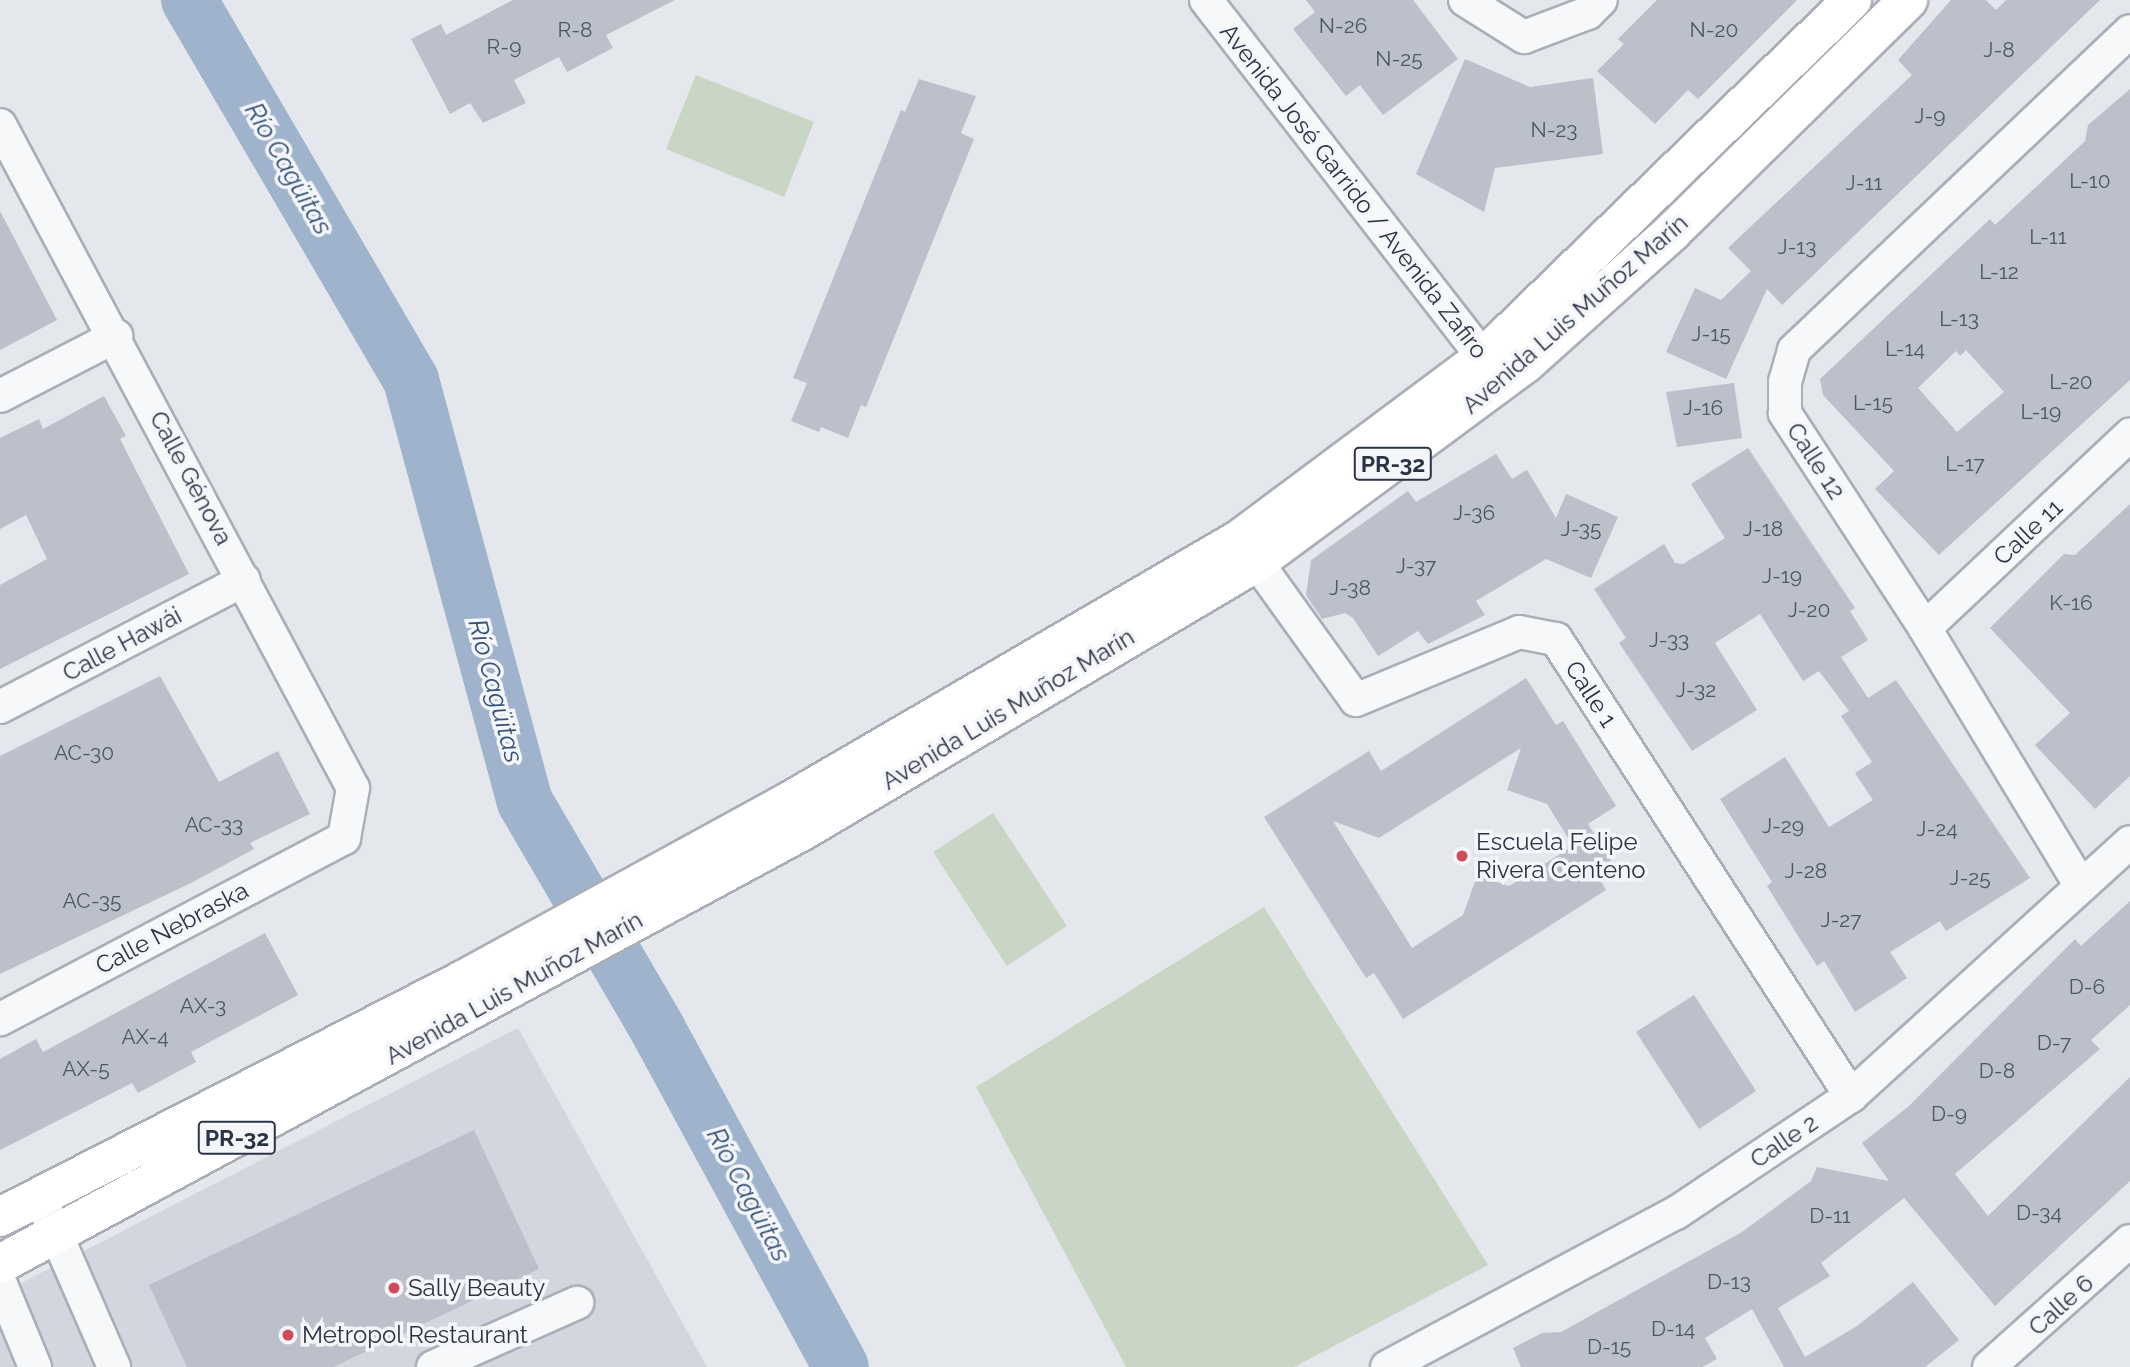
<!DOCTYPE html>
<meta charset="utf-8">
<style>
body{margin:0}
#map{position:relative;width:2130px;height:1367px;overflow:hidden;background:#e4e7ec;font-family:Raleway,sans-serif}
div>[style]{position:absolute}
.built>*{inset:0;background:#d2d6de}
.green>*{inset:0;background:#c9d6c5}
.river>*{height:56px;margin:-28px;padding:0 28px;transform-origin:28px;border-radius:28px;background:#9fb4cc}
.building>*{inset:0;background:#bbc0ca}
.roads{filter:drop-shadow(2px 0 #a9aeb7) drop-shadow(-2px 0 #a9aeb7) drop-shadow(0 2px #a9aeb7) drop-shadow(0 -2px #a9aeb7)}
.minor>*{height:32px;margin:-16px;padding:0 16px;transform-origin:16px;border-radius:16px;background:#f7f8fa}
.major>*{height:38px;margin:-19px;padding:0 19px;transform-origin:19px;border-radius:19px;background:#fff}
.dots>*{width:19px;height:19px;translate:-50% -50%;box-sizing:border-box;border:4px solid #f4f6f9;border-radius:50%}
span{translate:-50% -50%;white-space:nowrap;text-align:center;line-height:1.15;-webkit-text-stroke:7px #f4f6f9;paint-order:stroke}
.number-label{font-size:21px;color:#4f5766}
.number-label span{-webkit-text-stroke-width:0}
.shield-label span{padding:2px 5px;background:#f4f6f9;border:2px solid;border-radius:5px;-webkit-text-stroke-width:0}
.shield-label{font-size:23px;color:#2b3445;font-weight:700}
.street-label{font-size:24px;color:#2b3445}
.poi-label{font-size:24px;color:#2b3445}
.left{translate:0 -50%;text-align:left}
.water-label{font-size:26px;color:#34527a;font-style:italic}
</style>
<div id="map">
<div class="built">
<i style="clip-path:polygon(518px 1028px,707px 1367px,0 1367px,0 1294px)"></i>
</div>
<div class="green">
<i style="clip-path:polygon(696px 75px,814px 122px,784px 197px,666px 149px)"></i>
<i style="clip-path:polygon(993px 813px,1067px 926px,1007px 966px,933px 852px)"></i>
<i style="clip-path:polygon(1264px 907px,1488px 1265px,1294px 1367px,1126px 1367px,976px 1087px)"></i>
</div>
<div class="river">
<i style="left:189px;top:0;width:440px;rotate:59.7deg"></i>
<i style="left:411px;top:380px;width:437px;rotate:74.9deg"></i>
<i style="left:525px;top:802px;width:264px;rotate:59.7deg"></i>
<i style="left:658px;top:1030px;width:383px;rotate:61.5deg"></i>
</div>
<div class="building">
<i style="clip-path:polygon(513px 0,675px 0,606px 35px,613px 48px,567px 72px,559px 57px,514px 80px,526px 103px,483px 123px,470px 103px,450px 114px,411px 39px,441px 24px,446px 35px)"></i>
<i style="clip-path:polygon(1306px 0,1413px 0,1458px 59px,1383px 115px,1360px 85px,1346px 96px,1293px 29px,1315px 12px)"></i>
<i style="clip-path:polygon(1657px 0,1797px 0,1698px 99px,1688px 90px,1655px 124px,1597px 71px,1624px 44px,1618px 39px)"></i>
<i style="clip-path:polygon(1951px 0,1986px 0,1996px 10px,2006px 0,2100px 0,1782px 305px,1767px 289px,1726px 379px,1666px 352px,1695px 288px,1721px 300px,1751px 271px,1728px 248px,1912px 75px,1898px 60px)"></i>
<i style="clip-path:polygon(1465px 59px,1530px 87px,1593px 78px,1603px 154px,1495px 168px,1484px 212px,1416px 174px)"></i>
<i style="clip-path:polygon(919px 79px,976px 96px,961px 133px,974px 139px,866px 407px,861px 405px,848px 438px,821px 427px,819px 432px,791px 421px,807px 383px,793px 378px,901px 110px,905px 112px)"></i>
<i style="clip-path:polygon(evenodd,2130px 89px,2130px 380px,1939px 555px,1875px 489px,1894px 471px,1823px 395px,1820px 379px,1990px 219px,1995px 225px,2050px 174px,2085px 141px,2088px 125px,2130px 89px,1966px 350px,2004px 392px,1957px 432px,1918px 388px,1956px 351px,1960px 356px,1966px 350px)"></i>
<i style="clip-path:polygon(0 211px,57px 320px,0 350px)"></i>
<i style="clip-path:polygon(1734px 383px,1742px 438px,1677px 447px,1666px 392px)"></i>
<i style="clip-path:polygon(104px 396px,126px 436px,120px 439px,189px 574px,0 669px,0 585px,47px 559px,26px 515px,0 529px,0 438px,39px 419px,43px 429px)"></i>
<i style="clip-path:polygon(1748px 448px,1855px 608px,1850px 611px,1868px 640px,1841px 657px,1868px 698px,1896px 680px,2030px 878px,1946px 931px,1940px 921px,1890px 952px,1907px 978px,1855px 1012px,1824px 961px,1817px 966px,1790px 923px,1767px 886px,1772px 882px,1720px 799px,1785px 757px,1829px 827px,1873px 800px,1855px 773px,1872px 762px,1841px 716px,1849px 711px,1819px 671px,1803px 681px,1760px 614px,1715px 643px,1757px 710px,1692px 751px,1619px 643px,1626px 638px,1594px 589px,1664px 544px,1675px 563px,1683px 564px,1725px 538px,1691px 484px)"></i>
<i style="clip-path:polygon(1496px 454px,1512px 479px,1527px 470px,1556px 518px,1566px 494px,1618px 517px,1591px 578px,1546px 559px,1476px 601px,1485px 615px,1428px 644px,1418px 631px,1378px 656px,1353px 618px,1345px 613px,1322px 619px,1306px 595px,1311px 560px,1408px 491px,1416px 502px)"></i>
<i style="clip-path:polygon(2130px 504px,2130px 776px,2095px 809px,2035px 745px,2070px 713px,1990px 628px,2064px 554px,2075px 555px)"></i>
<i style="clip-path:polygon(160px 676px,219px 782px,278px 751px,310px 814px,250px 843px,254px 849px,193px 882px,0 974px,0 756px)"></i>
<i style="clip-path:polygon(evenodd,1526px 678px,1556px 725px,1563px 721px,1616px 806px,1588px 824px,1616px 869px,1600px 880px,1606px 890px,1403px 1019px,1374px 973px,1366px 978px,1264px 817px,1369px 751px,1381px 771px,1526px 678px,1521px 748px,1507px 790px,1547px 804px,1573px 846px,1509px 886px,1477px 876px,1463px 915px,1412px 948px,1333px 821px,1379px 838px,1521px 748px)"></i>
<i style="clip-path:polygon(2130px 901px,2130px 1005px,2091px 1040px,2100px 1049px,1955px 1174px,1988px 1216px,2130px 1077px,2130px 1181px,1995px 1306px,1904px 1198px,1821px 1263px,1830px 1276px,1778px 1308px,1805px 1357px,1857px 1326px,1913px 1282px,1959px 1340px,1925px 1367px,1784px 1367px,1752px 1309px,1705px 1338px,1717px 1359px,1702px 1367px,1521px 1367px,1513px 1348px,1542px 1333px,1561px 1332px,1742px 1232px,1811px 1181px,1817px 1167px,1889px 1181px,1862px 1143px,1909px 1106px,2075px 939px,2081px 946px)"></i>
<i style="clip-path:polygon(265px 933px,298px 995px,191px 1052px,196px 1062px,138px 1093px,132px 1083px,0 1150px,0 1059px,36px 1039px,43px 1052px)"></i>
<i style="clip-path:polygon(1694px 995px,1756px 1091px,1699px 1129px,1636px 1032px)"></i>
<i style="clip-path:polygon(474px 1130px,539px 1269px,333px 1367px,187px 1367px,149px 1285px)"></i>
</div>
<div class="roads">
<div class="minor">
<i style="left:1206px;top:0;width:475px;rotate:52.2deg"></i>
<i style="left:1465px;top:0;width:70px;rotate:32.1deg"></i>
<i style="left:1524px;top:37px;width:68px;rotate:-20.6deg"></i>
<i style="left:1588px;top:13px;width:18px;rotate:-45deg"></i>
<i style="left:0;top:125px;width:751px;rotate:61.97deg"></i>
<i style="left:353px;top:788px;width:51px;rotate:100.2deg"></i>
<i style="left:344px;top:838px;width:389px;rotate:152.2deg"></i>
<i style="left:0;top:396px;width:131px;rotate:-27.3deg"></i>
<i style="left:1243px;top:543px;width:193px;rotate:54.3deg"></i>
<i style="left:1356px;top:700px;width:177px;rotate:-22.6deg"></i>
<i style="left:1519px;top:632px;width:38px;rotate:11deg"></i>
<i style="left:1556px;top:639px;width:544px;rotate:57.16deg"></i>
<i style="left:1925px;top:628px;width:282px;rotate:-43.3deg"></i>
<i style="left:0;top:707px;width:275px;rotate:-27.5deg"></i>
<i style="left:2081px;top:886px;width:301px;rotate:-121.2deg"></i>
<i style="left:1925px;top:628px;width:257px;rotate:-123.1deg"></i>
<i style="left:1785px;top:413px;width:31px;rotate:-90deg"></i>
<i style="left:1785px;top:382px;width:33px;rotate:-74deg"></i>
<i style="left:1794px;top:350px;width:463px;rotate:-43.5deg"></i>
<i style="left:46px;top:1211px;width:170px;rotate:66.4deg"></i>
<i style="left:0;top:1282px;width:92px;rotate:67.6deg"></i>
<i style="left:433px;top:1367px;width:158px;rotate:-24deg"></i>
<i style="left:1387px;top:1367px;width:327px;rotate:-28.1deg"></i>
<i style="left:1676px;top:1213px;width:211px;rotate:-33.8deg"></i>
<i style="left:1851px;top:1096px;width:377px;rotate:-42.3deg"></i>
<i style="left:1989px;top:1367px;width:189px;rotate:-41.8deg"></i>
</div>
<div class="major">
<i style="left:0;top:1217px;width:518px;rotate:-27.11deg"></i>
<i style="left:461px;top:981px;width:375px;rotate:-28.7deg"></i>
<i style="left:790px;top:801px;width:521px;rotate:-30.21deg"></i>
<i style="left:1240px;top:539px;width:303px;rotate:-36.7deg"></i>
<i style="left:1483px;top:358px;width:514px;rotate:-44.13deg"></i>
<i style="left:0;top:1264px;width:914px;rotate:-28.36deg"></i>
<i style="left:804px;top:830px;width:526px;rotate:-30.61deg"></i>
<i style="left:1257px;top:562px;width:333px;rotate:-36.5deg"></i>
<i style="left:1525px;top:364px;width:198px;rotate:-41.9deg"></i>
<i style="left:1672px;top:232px;width:331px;rotate:-44.5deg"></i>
</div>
</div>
<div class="dots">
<i style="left:1462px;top:856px;background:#d1495b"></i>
<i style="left:394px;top:1288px;background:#d1495b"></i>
<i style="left:288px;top:1335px;background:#d1495b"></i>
</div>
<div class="number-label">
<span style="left:1343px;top:26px">N-26</span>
<span style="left:575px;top:30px">R-8</span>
<span style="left:1714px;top:30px">N-20</span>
<span style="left:504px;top:47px">R-9</span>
<span style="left:1999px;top:50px">J-8</span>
<span style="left:1399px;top:59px">N-25</span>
<span style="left:1930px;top:116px">J-9</span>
<span style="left:1554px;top:130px">N-23</span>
<span style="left:2090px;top:181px">L-10</span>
<span style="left:1864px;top:183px">J-11</span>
<span style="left:2048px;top:237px">L-11</span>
<span style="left:1797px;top:247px">J-13</span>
<span style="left:1999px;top:272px">L-12</span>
<span style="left:1959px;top:319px">L-13</span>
<span style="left:1711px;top:334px">J-15</span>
<span style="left:1905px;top:349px">L-14</span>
<span style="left:2071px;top:382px">L-20</span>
<span style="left:1873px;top:403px">L-15</span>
<span style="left:1703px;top:408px">J-16</span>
<span style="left:2041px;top:412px">L-19</span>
<span style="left:1965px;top:464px">L-17</span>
<span style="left:1474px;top:513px">J-36</span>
<span style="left:1581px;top:529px">J-35</span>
<span style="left:1763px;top:529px">J-18</span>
<span style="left:1416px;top:566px">J-37</span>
<span style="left:1782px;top:576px">J-19</span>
<span style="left:1350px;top:588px">J-38</span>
<span style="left:2071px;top:603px">K-16</span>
<span style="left:1809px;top:610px">J-20</span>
<span style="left:1669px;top:640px">J-33</span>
<span style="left:1696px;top:690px">J-32</span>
<span style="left:84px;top:753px">AC-30</span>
<span style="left:214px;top:825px">AC-33</span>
<span style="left:1783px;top:826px">J-29</span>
<span style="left:1937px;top:829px">J-24</span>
<span style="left:1806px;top:871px">J-28</span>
<span style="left:1970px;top:878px">J-25</span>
<span style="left:92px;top:901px">AC-35</span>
<span style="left:1841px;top:920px">J-27</span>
<span style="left:2087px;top:987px">D-6</span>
<span style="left:203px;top:1006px">AX-3</span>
<span style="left:145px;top:1037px">AX-4</span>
<span style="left:2054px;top:1043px">D-7</span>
<span style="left:86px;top:1069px">AX-5</span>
<span style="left:1997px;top:1071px">D-8</span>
<span style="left:1949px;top:1114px">D-9</span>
<span style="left:2039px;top:1213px">D-34</span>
<span style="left:1830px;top:1216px">D-11</span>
<span style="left:1729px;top:1282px">D-13</span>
<span style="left:1673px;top:1329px">D-14</span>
<span style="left:1609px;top:1347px">D-15</span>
</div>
<div class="shield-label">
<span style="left:1393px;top:464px">PR-32</span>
<span style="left:237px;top:1138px">PR-32</span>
</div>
<div class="street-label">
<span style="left:1354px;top:191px;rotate:52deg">Avenida José Garrido / Avenida Zafiro</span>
<span style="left:1575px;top:314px;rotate:-41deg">Avenida Luis Muñoz Marín</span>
<span style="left:1816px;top:461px;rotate:57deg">Calle 12</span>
<span style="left:191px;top:478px;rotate:62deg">Calle Génova</span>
<span style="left:2028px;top:532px;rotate:-43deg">Calle 11</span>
<span style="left:122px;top:644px;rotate:-28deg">Calle Hawái</span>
<span style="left:1591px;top:694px;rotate:57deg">Calle 1</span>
<span style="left:1008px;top:709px;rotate:-31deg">Avenida Luis Muñoz Marín</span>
<span style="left:172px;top:928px;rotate:-28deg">Calle Nebraska</span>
<span style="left:514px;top:988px;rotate:-29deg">Avenida Luis Muñoz Marín</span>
<span style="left:1784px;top:1141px;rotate:-34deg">Calle 2</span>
<span style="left:2061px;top:1305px;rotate:-42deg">Calle 6</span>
</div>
<div class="poi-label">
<span class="left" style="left:1476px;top:856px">Escuela Felipe<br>Rivera Centeno</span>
<span class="left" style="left:408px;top:1288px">Sally Beauty</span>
<span class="left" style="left:302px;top:1335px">Metropol Restaurant</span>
</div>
<div class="water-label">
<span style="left:288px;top:169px;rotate:60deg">Río Cagüitas</span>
<span style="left:495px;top:691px;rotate:75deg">Río Cagüitas</span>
<span style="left:748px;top:1195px;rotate:62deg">Río Cagüitas</span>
</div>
</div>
